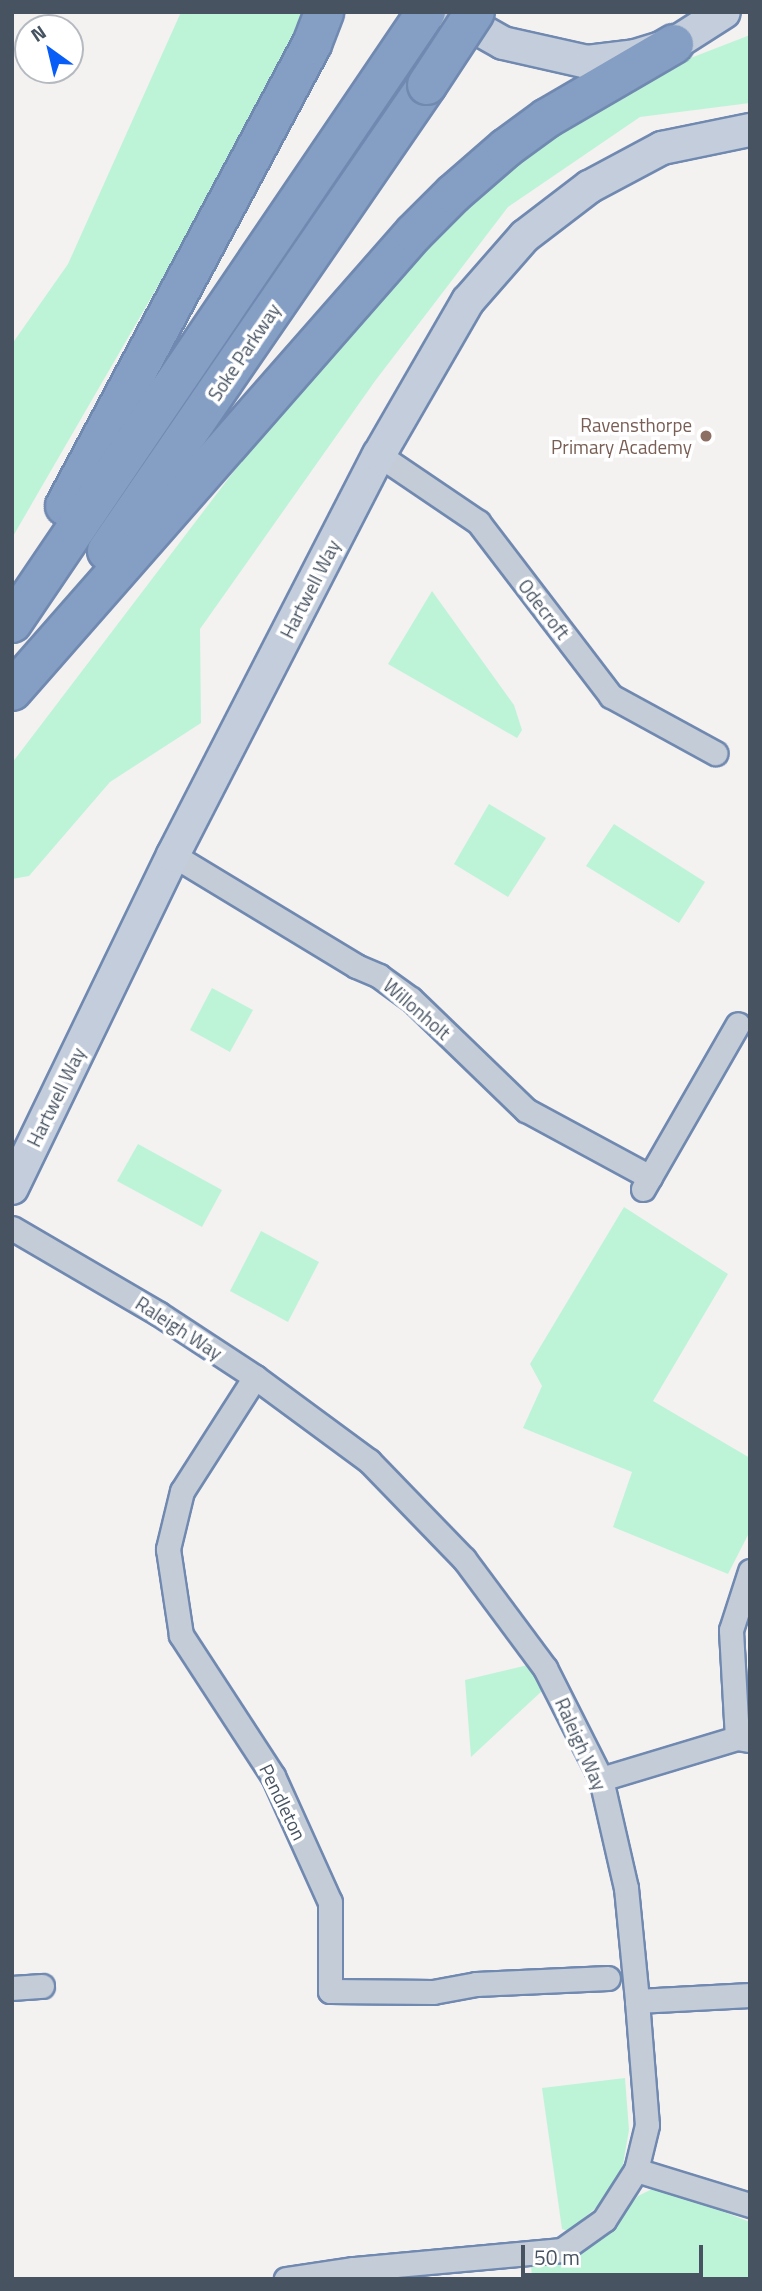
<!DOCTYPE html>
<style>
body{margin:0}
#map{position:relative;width:762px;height:2291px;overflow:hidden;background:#f4f1f1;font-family:"Titillium Web",sans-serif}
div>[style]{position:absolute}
.green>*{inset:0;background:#bdf4d7}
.roads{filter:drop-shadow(2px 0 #7089b0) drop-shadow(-2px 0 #7089b0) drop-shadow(0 2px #7089b0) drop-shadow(0 -2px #7089b0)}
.street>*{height:23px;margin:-11.5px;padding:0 11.5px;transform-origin:11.5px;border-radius:11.5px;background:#c4ccd7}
.secondary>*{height:32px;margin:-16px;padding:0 16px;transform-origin:16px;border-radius:16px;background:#c3cddb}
.highway>*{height:38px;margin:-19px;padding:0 19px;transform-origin:19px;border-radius:19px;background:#859ec4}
.bridges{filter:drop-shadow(2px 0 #7089b0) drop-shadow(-2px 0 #7089b0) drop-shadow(0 2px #7089b0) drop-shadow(0 -2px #7089b0)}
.highway-bridge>*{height:38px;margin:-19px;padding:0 19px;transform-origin:19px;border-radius:19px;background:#859ec4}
.dots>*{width:19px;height:19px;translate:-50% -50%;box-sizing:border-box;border:4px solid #fff;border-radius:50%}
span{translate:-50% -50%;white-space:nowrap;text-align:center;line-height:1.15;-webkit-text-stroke:7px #fff;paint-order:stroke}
.street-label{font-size:19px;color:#475361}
.education-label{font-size:19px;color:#785e54}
.right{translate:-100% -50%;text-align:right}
.frame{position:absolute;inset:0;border:14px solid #475361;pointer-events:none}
.north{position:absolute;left:14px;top:14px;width:70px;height:70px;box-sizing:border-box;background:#fff;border:2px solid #b5bac0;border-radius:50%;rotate:326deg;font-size:19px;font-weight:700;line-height:28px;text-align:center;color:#475361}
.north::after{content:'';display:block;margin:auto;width:24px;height:32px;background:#085df7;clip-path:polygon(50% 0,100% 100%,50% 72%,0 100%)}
.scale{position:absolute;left:521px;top:2245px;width:182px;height:32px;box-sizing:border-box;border:4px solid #475361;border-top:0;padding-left:9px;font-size:21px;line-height:24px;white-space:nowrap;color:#475361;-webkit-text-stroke:5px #fff;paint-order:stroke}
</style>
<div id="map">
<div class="green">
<i style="clip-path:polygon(181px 12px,308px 12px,305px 32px,12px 538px,12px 344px,68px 264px)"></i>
<i style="clip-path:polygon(750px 35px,750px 103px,640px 117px,508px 207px,375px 381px,200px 629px,201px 723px,110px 782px,29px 876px,12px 879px,12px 763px,279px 412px,494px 167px,626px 83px)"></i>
<i style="clip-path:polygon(432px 591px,514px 705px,522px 730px,517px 738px,388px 664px)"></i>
<i style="clip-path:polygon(489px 804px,546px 838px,508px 897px,454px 864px)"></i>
<i style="clip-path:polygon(614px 824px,705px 882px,679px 923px,586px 866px)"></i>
<i style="clip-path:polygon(212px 988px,253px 1010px,230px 1052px,190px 1030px)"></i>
<i style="clip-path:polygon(138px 1144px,222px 1190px,202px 1227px,117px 1181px)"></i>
<i style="clip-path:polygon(624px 1207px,728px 1274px,653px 1401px,750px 1458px,750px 1531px,728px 1574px,613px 1527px,632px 1472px,523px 1428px,542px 1386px,530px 1364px)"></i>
<i style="clip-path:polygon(261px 1231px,319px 1262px,288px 1322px,230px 1291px)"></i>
<i style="clip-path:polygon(528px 1665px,542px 1691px,471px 1757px,465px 1680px)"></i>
<i style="clip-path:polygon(625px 2078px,629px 2130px,622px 2170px,603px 2202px,568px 2231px,562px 2229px,542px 2088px)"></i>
<i style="clip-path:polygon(665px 2189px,750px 2222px,750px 2279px,532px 2279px,531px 2264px,558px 2261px,584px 2249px,614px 2224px,638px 2196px,650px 2190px)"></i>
</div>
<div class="roads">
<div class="street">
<i style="left:379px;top:455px;width:120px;rotate:34.1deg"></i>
<i style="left:478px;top:522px;width:219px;rotate:52.6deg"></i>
<i style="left:611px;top:696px;width:119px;rotate:28.7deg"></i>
<i style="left:173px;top:855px;width:214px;rotate:31.2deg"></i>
<i style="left:356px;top:966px;width:25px;rotate:23deg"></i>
<i style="left:379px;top:976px;width:39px;rotate:36deg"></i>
<i style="left:411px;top:999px;width:160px;rotate:44deg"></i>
<i style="left:526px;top:1110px;width:141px;rotate:28.4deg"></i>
<i style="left:643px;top:1189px;width:190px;rotate:-60.1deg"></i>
<i style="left:12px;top:1228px;width:170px;rotate:30.3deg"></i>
<i style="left:159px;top:1314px;width:115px;rotate:33.3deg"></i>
<i style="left:255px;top:1377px;width:142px;rotate:36.4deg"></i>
<i style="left:369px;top:1461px;width:136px;rotate:45.9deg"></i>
<i style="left:464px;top:1559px;width:136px;rotate:53.4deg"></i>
<i style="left:545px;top:1668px;width:124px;rotate:63.2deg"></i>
<i style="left:601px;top:1779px;width:112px;rotate:77.1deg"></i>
<i style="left:626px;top:1888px;width:114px;rotate:84.4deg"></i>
<i style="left:637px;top:2001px;width:124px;rotate:85.4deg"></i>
<i style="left:647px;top:2125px;width:46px;rotate:103.7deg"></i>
<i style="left:636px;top:2170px;width:59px;rotate:122.6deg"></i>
<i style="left:604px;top:2220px;width:52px;rotate:144.5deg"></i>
<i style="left:562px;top:2250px;width:211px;rotate:174.8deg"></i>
<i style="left:352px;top:2269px;width:67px;rotate:171.4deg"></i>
<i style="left:255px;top:1377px;width:135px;rotate:122.6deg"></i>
<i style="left:182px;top:1491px;width:60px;rotate:103.6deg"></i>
<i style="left:168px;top:1549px;width:87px;rotate:81.4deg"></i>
<i style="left:181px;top:1635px;width:168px;rotate:56.9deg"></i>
<i style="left:273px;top:1776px;width:138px;rotate:65.7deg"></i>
<i style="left:330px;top:1902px;width:89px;rotate:90deg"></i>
<i style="left:330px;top:1991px;width:103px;rotate:0.6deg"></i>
<i style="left:433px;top:1992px;width:44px;rotate:-10.5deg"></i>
<i style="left:476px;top:1984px;width:132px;rotate:-2.6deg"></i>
<i style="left:737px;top:1738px;width:108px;rotate:-93.2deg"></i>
<i style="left:731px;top:1630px;width:62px;rotate:-72.1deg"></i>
<i style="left:601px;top:1779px;width:142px;rotate:-16.8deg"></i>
<i style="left:737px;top:1738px;width:13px;rotate:9deg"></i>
<i style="left:12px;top:1988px;width:30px;rotate:-4deg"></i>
<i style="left:637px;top:2001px;width:113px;rotate:-3deg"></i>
<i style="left:636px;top:2170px;width:119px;rotate:17.1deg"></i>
</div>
<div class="secondary">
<i style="left:448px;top:12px;width:63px;rotate:29.4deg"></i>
<i style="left:503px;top:43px;width:86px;rotate:12.7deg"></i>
<i style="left:587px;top:62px;width:48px;rotate:-7.1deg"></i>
<i style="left:635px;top:56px;width:41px;rotate:-17.1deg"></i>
<i style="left:674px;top:44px;width:59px;rotate:-32.6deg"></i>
<i style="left:12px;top:1188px;width:370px;rotate:-64.2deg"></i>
<i style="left:173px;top:855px;width:450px;rotate:-62.8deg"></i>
<i style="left:379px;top:455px;width:178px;rotate:-60deg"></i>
<i style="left:468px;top:301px;width:86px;rotate:-48.8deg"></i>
<i style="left:525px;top:236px;width:81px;rotate:-37.4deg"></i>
<i style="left:589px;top:187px;width:83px;rotate:-28.1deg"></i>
<i style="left:662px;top:148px;width:90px;rotate:-11.6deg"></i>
</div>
<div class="highway">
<i style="left:65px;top:506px;width:524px;rotate:-61.87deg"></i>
<i style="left:312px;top:44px;width:34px;rotate:-69deg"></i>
<i style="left:107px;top:551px;width:565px;rotate:-55.52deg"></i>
<i style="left:12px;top:623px;width:738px;rotate:-55.88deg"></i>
<i style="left:12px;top:691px;width:609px;rotate:-48.73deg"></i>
<i style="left:414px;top:233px;width:55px;rotate:-45deg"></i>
<i style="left:453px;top:194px;width:70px;rotate:-41deg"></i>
<i style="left:506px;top:148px;width:51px;rotate:-36.2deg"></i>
<i style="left:547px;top:118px;width:147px;rotate:-30.2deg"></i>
</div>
</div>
<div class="bridges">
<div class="highway-bridge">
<i style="left:427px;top:85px;width:87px;rotate:-56.7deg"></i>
</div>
</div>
<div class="dots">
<i style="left:706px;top:436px;background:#8d6e63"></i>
</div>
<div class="street-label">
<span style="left:244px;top:352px;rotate:-56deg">Soke Parkway</span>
<span style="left:310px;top:589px;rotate:-63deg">Hartwell Way</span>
<span style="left:544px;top:609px;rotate:52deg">Odecroft</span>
<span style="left:417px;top:1009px;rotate:41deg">Willonholt</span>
<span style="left:56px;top:1097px;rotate:-64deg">Hartwell Way</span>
<span style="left:179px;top:1328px;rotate:33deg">Raleigh Way</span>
<span style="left:581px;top:1744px;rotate:66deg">Raleigh Way</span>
<span style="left:283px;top:1802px;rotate:64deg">Pendleton</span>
</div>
<div class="education-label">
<span class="right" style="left:692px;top:436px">Ravensthorpe<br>Primary Academy</span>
</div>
<div class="frame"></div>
<div class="north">N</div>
<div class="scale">50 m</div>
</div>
